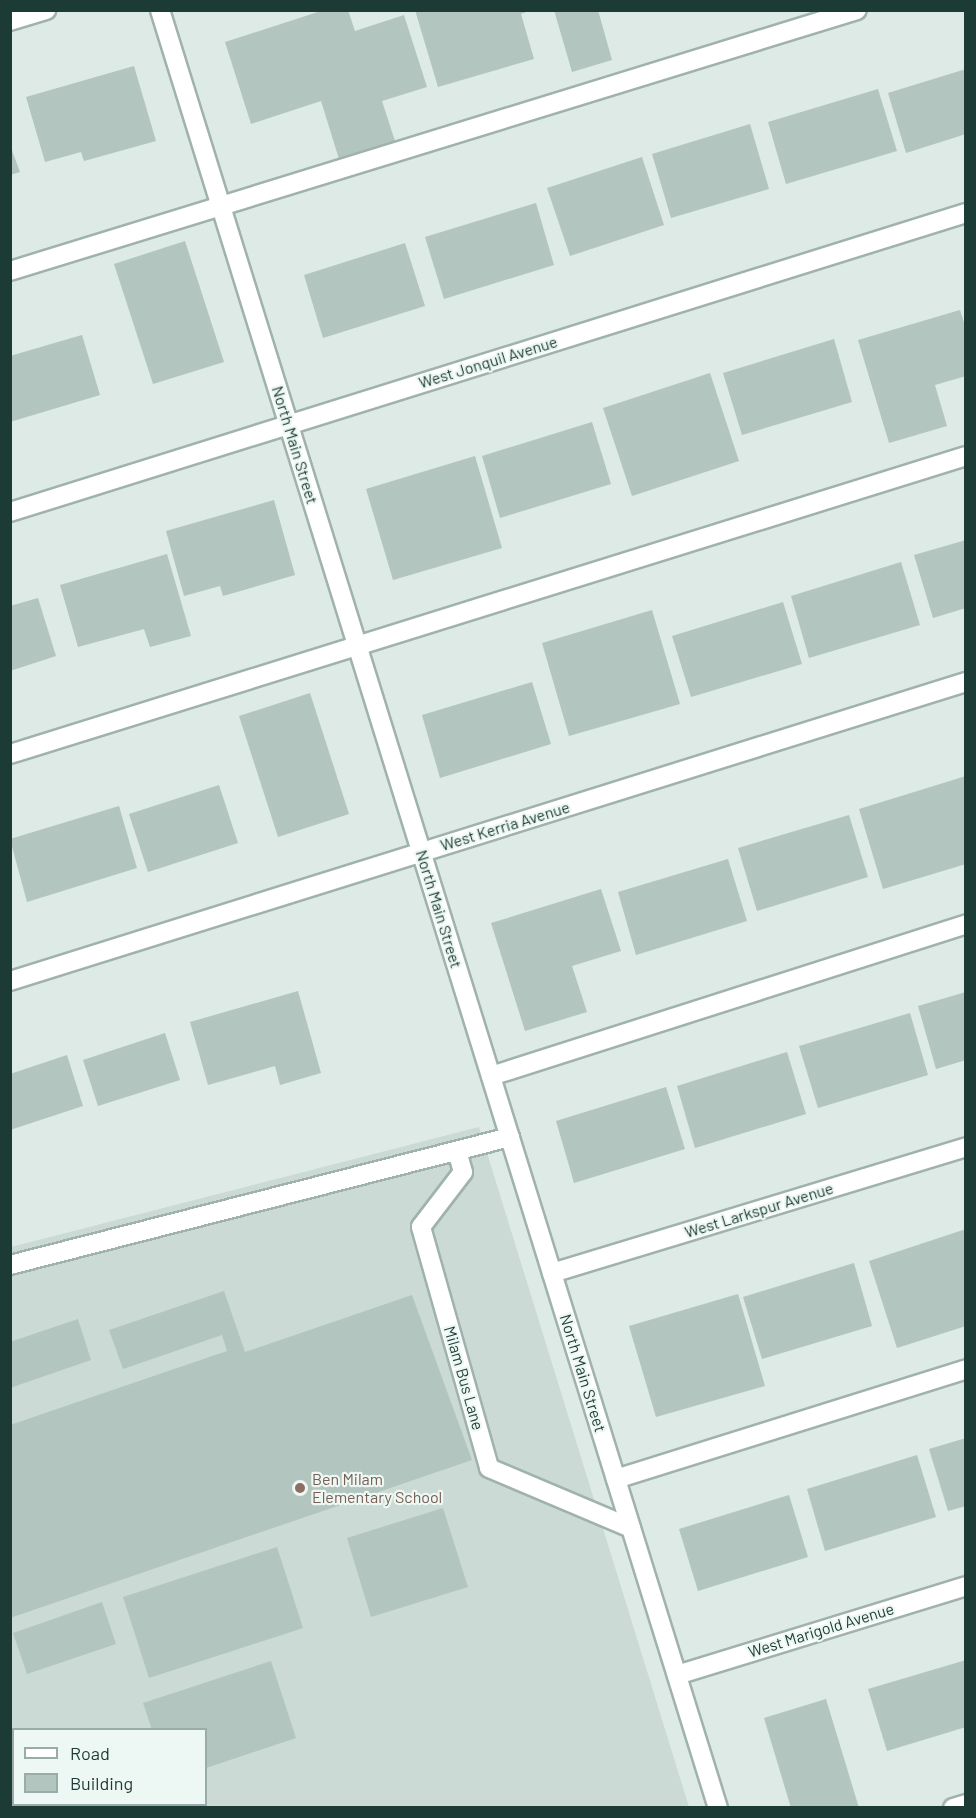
<!DOCTYPE html>
<style>
body{margin:0}
#map{position:relative;width:976px;height:1818px;overflow:hidden;background:#ddeae5;font-family:Barlow,sans-serif}
div>[style]{position:absolute}
.built>*{inset:0;background:#cbdad4}
.building>*{inset:0;background:#b2c5be}
.roads{filter:drop-shadow(2px 0 #a0b2ad) drop-shadow(-2px 0 #a0b2ad) drop-shadow(0 2px #a0b2ad) drop-shadow(0 -2px #a0b2ad)}
.minor>*{height:18px;margin:-9px;padding:0 9px;transform-origin:9px;border-radius:9px;background:#fff}
.dots>*{width:16px;height:16px;translate:-50% -50%;box-sizing:border-box;border:3px solid #edf7f3;border-radius:50%}
span{translate:-50% -50%;white-space:nowrap;text-align:center;line-height:1.15;-webkit-text-stroke:4.5px #edf7f3;paint-order:stroke}
.street-label{font-size:16px;color:#1d3b35}
.education-label{font-size:16px;color:#785e54}
.left{translate:0 -50%;text-align:left}
.frame{position:absolute;inset:0;border:12px solid #1d3b35;pointer-events:none}
.legend{position:absolute;left:12px;top:1728px;width:195px;height:78px;box-sizing:border-box;background:#edf7f3;border:2px solid #9aaca7;margin:0;padding:8px 10px;list-style:none;font-size:18px;color:#1d3b35}
.legend li{display:flex;align-items:center;gap:12px;height:30px}
.legend b{width:30px;border:2px solid #9aaca7}
</style>
<div id="map">
<div class="built">
<i style="clip-path:polygon(evenodd,479px 1127px,689px 1807px,11px 1808px,11px 1247px,479px 1127px,14px 1730px,206px 1730px,206px 1804px,14px 1804px,14px 1730px)"></i>
</div>
<div class="building">
<i style="clip-path:polygon(324px 10px,348px 10px,355px 31px,404px 15px,427px 87px,382px 101px,395px 141px,339px 159px,321px 101px,251px 124px,225px 42px)"></i>
<i style="clip-path:polygon(415px 10px,531px 10px,521px 14px,534px 59px,438px 87px)"></i>
<i style="clip-path:polygon(554px 10px,598px 10px,612px 60px,572px 72px)"></i>
<i style="clip-path:polygon(134px 66px,156px 141px,84px 161px,81px 152px,45px 162px,26px 97px)"></i>
<i style="clip-path:polygon(966px 69px,966px 134px,906px 153px,888px 93px)"></i>
<i style="clip-path:polygon(878px 89px,897px 151px,786px 184px,768px 122px)"></i>
<i style="clip-path:polygon(750px 124px,769px 189px,671px 218px,652px 154px)"></i>
<i style="clip-path:polygon(10px 145px,20px 172px,10px 175px)"></i>
<i style="clip-path:polygon(642px 157px,664px 225px,570px 256px,547px 188px)"></i>
<i style="clip-path:polygon(536px 203px,554px 265px,444px 299px,425px 237px)"></i>
<i style="clip-path:polygon(185px 241px,224px 362px,153px 384px,114px 264px)"></i>
<i style="clip-path:polygon(405px 243px,425px 306px,323px 338px,304px 275px)"></i>
<i style="clip-path:polygon(960px 310px,966px 329px,966px 376px,935px 385px,947px 426px,889px 443px,858px 340px)"></i>
<i style="clip-path:polygon(82px 335px,100px 395px,10px 422px,10px 356px)"></i>
<i style="clip-path:polygon(834px 339px,852px 402px,742px 435px,723px 373px)"></i>
<i style="clip-path:polygon(710px 373px,739px 461px,632px 496px,603px 408px)"></i>
<i style="clip-path:polygon(592px 422px,611px 484px,500px 518px,482px 456px)"></i>
<i style="clip-path:polygon(475px 456px,502px 548px,393px 580px,366px 489px)"></i>
<i style="clip-path:polygon(274px 500px,295px 575px,223px 596px,220px 586px,184px 596px,166px 531px)"></i>
<i style="clip-path:polygon(966px 540px,966px 608px,933px 618px,914px 555px)"></i>
<i style="clip-path:polygon(167px 554px,191px 636px,150px 647px,144px 629px,78px 647px,60px 585px)"></i>
<i style="clip-path:polygon(901px 562px,920px 625px,809px 658px,791px 596px)"></i>
<i style="clip-path:polygon(38px 598px,56px 656px,10px 671px,10px 606px)"></i>
<i style="clip-path:polygon(783px 602px,802px 664px,691px 697px,672px 636px)"></i>
<i style="clip-path:polygon(652px 610px,680px 704px,569px 736px,542px 643px)"></i>
<i style="clip-path:polygon(532px 682px,551px 744px,440px 778px,422px 715px)"></i>
<i style="clip-path:polygon(310px 693px,349px 814px,278px 837px,239px 716px)"></i>
<i style="clip-path:polygon(966px 776px,966px 864px,883px 889px,859px 809px)"></i>
<i style="clip-path:polygon(219px 785px,238px 843px,148px 872px,129px 814px)"></i>
<i style="clip-path:polygon(119px 806px,137px 868px,27px 902px,10px 839px)"></i>
<i style="clip-path:polygon(849px 815px,868px 877px,757px 911px,738px 848px)"></i>
<i style="clip-path:polygon(728px 859px,747px 921px,636px 955px,618px 892px)"></i>
<i style="clip-path:polygon(601px 889px,621px 951px,572px 966px,587px 1012px,525px 1031px,491px 923px)"></i>
<i style="clip-path:polygon(298px 991px,321px 1073px,280px 1085px,275px 1066px,208px 1085px,190px 1022px)"></i>
<i style="clip-path:polygon(966px 992px,966px 1060px,936px 1069px,918px 1006px)"></i>
<i style="clip-path:polygon(910px 1013px,928px 1075px,818px 1108px,799px 1046px)"></i>
<i style="clip-path:polygon(165px 1033px,180px 1080px,98px 1106px,83px 1060px)"></i>
<i style="clip-path:polygon(787px 1052px,806px 1114px,695px 1148px,677px 1086px)"></i>
<i style="clip-path:polygon(67px 1055px,83px 1106px,10px 1130px,10px 1074px)"></i>
<i style="clip-path:polygon(666px 1087px,685px 1149px,574px 1183px,556px 1121px)"></i>
<i style="clip-path:polygon(966px 1229px,966px 1326px,897px 1348px,869px 1261px)"></i>
<i style="clip-path:polygon(854px 1263px,872px 1326px,762px 1359px,743px 1297px)"></i>
<i style="clip-path:polygon(224px 1291px,245px 1352px,412px 1295px,472px 1460px,10px 1618px,10px 1425px,227px 1351px,222px 1335px,123px 1369px,109px 1330px)"></i>
<i style="clip-path:polygon(738px 1294px,765px 1386px,656px 1417px,629px 1326px)"></i>
<i style="clip-path:polygon(78px 1319px,91px 1360px,10px 1388px,10px 1342px)"></i>
<i style="clip-path:polygon(966px 1438px,966px 1506px,948px 1511px,929px 1449px)"></i>
<i style="clip-path:polygon(917px 1455px,936px 1517px,825px 1551px,807px 1489px)"></i>
<i style="clip-path:polygon(789px 1495px,808px 1557px,698px 1591px,679px 1529px)"></i>
<i style="clip-path:polygon(443px 1508px,468px 1587px,371px 1617px,347px 1538px)"></i>
<i style="clip-path:polygon(277px 1547px,303px 1628px,149px 1678px,123px 1597px)"></i>
<i style="clip-path:polygon(102px 1602px,116px 1644px,27px 1674px,13px 1633px)"></i>
<i style="clip-path:polygon(966px 1660px,966px 1727px,887px 1751px,868px 1689px)"></i>
<i style="clip-path:polygon(271px 1661px,296px 1738px,206px 1768px,206px 1730px,152px 1730px,143px 1703px)"></i>
<i style="clip-path:polygon(826px 1699px,859px 1808px,791px 1808px,764px 1718px)"></i>
</div>
<div class="roads">
<div class="minor">
<i style="left:160px;top:10px;width:1883px;rotate:72.76deg"></i>
<i style="left:10px;top:21px;width:38px;rotate:-17deg"></i>
<i style="left:10px;top:271px;width:886px;rotate:-17.13deg"></i>
<i style="left:10px;top:512px;width:1002px;rotate:-17.37deg"></i>
<i style="left:10px;top:754px;width:1001px;rotate:-17.31deg"></i>
<i style="left:10px;top:981px;width:1002px;rotate:-17.37deg"></i>
<i style="left:491px;top:1076px;width:499px;rotate:-17.7deg"></i>
<i style="left:457px;top:1151px;width:22px;rotate:74deg"></i>
<i style="left:463px;top:1172px;width:69px;rotate:127.4deg"></i>
<i style="left:421px;top:1227px;width:250px;rotate:74.2deg"></i>
<i style="left:489px;top:1468px;width:154px;rotate:22.9deg"></i>
<i style="left:10px;top:1265px;width:516px;rotate:-14.36deg"></i>
<i style="left:552px;top:1273px;width:433px;rotate:-16.9deg"></i>
<i style="left:616px;top:1479px;width:367px;rotate:-17.4deg"></i>
<i style="left:677px;top:1675px;width:302px;rotate:-17.1deg"></i>
<i style="left:953px;top:1808px;width:14px;rotate:-17deg"></i>
</div>
</div>
<div class="dots">
<i style="left:300px;top:1488px;background:#8d6e63"></i>
</div>
<div class="street-label">
<span style="left:488px;top:362px;rotate:-17deg">West Jonquil Avenue</span>
<span style="left:295px;top:445px;rotate:73deg">North Main Street</span>
<span style="left:505px;top:826px;rotate:-17deg">West Kerria Avenue</span>
<span style="left:439px;top:909px;rotate:73deg">North Main Street</span>
<span style="left:759px;top:1210px;rotate:-17deg">West Larkspur Avenue</span>
<span style="left:583px;top:1373px;rotate:73deg">North Main Street</span>
<span style="left:464px;top:1378px;rotate:74deg">Milam Bus Lane</span>
<span style="left:821px;top:1630px;rotate:-17deg">West Marigold Avenue</span>
</div>
<div class="education-label">
<span class="left" style="left:312px;top:1488px">Ben Milam<br>Elementary School</span>
</div>
<div class="frame"></div>
<ul class="legend">
<li><b style="height:8px;background:#fff"></b>Road</li>
<li><b style="height:16px;background:#b2c5be"></b>Building</li>
</ul>
</div>
